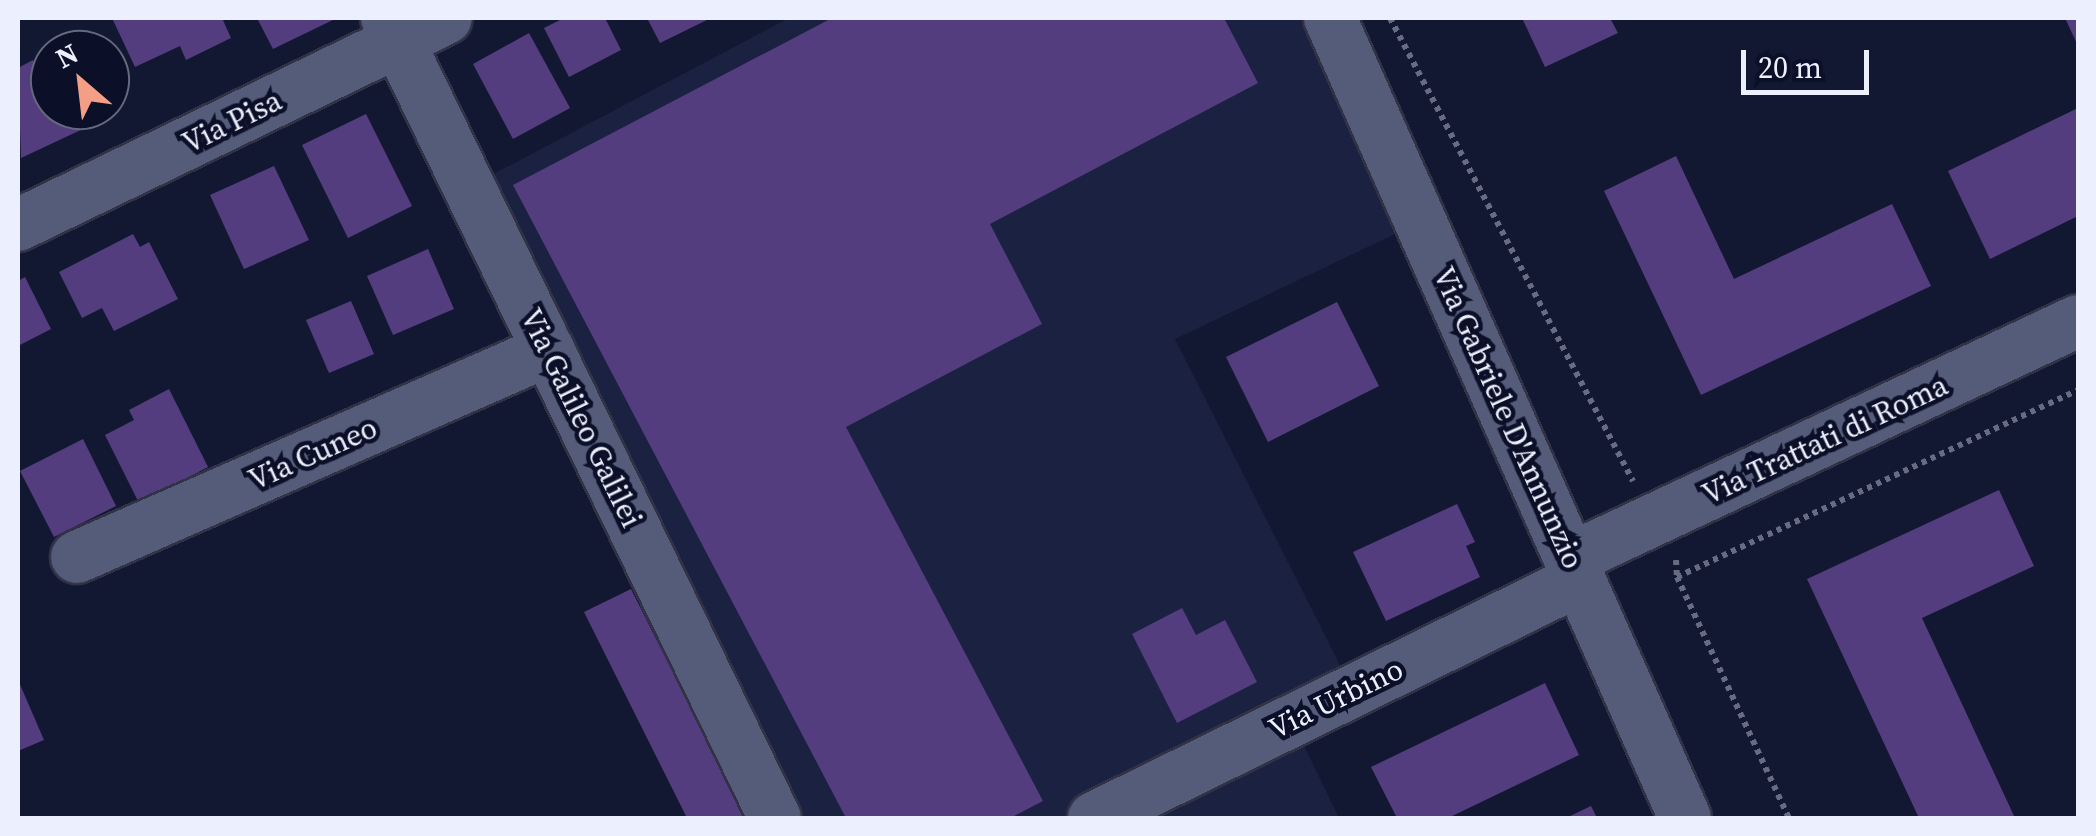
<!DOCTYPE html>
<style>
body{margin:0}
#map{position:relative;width:2096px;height:836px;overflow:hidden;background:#131832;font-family:"Source Serif 4",serif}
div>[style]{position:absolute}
.built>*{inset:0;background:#1b2141}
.building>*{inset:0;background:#543d7f}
.path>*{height:6px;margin-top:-3px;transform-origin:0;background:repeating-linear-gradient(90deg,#676c82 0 5px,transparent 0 10px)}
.roads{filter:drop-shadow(2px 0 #313246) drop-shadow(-2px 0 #313246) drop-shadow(0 2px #313246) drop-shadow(0 -2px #313246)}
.minor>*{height:52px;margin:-26px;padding:0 26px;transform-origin:26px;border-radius:26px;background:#545c7a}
span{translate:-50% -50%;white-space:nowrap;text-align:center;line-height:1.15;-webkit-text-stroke:9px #0b0f27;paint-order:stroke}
.street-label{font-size:30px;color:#ebeffe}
.frame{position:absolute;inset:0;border:20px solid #ebeffe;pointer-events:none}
.north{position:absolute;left:30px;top:30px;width:100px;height:100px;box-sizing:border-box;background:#0b0f27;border:2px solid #65697d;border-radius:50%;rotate:332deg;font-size:28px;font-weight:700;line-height:40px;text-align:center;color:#ebeffe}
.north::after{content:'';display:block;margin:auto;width:35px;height:45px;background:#f49e86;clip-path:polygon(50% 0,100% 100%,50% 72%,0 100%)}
.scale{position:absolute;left:1741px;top:50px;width:128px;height:45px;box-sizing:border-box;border:5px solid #ebeffe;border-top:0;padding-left:12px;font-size:30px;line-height:35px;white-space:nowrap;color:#ebeffe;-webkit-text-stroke:8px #0b0f27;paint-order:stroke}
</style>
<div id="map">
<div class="built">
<i style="clip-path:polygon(789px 18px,1330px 18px,1422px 221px,1175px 339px,1353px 691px,1292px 721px,1339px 818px,775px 818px,469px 187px)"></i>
</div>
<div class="building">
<i style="clip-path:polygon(112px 18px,222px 18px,231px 38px,186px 60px,180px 46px,135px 67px)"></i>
<i style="clip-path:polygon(257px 18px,337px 18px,273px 49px)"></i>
<i style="clip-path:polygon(564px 18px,605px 18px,621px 50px,569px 77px,544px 28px)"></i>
<i style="clip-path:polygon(647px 18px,711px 18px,660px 43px)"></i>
<i style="clip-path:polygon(832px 18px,1224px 18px,1258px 83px,990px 224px,1042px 324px,846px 427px,1043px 801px,1010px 818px,846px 818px,513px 185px)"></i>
<i style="clip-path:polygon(1522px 18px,1610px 18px,1618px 33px,1545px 67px)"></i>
<i style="clip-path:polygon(2065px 18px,2078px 18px,2078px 46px)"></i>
<i style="clip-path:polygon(529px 33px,570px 108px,513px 139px,473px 64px)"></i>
<i style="clip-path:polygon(33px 60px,43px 82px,50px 78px,50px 110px,77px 110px,85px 128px,21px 158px,18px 68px)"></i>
<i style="clip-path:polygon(2078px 108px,2078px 216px,1990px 259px,1948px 171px)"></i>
<i style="clip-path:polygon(366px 114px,412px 206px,348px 238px,302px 145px)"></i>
<i style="clip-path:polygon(1676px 156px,1734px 279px,1892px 204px,1931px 286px,1701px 395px,1604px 191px)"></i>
<i style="clip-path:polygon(274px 166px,309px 240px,244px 269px,210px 195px)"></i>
<i style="clip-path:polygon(133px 234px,140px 247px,149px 242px,178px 299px,114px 331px,102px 308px,82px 318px,59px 272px)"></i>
<i style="clip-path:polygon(428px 249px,454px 309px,393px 335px,367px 276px)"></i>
<i style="clip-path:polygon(25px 277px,51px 329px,18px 346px,18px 281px)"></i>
<i style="clip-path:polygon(351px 301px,374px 354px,329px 373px,306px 320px)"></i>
<i style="clip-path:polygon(1337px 302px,1379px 386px,1268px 442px,1226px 357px)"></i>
<i style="clip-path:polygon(169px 389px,208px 467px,139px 503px,105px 435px,134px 420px,129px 410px)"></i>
<i style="clip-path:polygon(83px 439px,116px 506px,54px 537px,20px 471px)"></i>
<i style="clip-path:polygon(1999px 490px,2034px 566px,1922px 618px,2015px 818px,1919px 818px,1807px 579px)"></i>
<i style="clip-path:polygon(1457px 504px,1475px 542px,1466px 546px,1480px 577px,1386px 621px,1353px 552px)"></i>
<i style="clip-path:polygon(631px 589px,746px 818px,687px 818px,584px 612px)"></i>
<i style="clip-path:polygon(1182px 608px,1196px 635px,1225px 620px,1257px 682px,1177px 723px,1132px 634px)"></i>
<i style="clip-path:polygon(18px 680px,44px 740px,18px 751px)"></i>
<i style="clip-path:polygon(1545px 683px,1579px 755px,1448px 818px,1397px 818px,1371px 767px)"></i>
<i style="clip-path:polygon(1591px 806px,1597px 818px,1566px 818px)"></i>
</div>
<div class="path">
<i style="left:1390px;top:18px;width:523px;rotate:62.31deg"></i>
<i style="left:1676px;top:560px;width:17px;rotate:87deg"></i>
<i style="left:1677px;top:577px;width:266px;rotate:65.1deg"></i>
<i style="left:1677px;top:577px;width:442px;rotate:-25deg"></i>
</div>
<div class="roads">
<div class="minor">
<i style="left:387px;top:18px;width:889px;rotate:64.13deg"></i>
<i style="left:1330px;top:18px;width:875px;rotate:66.07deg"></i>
<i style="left:18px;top:225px;width:475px;rotate:-25.8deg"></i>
<i style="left:77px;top:557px;width:515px;rotate:-23.68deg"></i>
<i style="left:1570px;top:559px;width:561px;rotate:-25.1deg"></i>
<i style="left:1094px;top:818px;width:540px;rotate:-26.14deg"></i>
</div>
</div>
<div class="street-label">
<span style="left:232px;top:122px;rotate:-26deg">Via Pisa</span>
<span style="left:581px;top:418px;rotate:64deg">Via Galileo Galilei</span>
<span style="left:1508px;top:418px;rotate:66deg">Via Gabriele D'Annunzio</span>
<span style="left:1825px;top:440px;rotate:-25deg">Via Trattati di Roma</span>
<span style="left:313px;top:454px;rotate:-24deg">Via Cuneo</span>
<span style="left:1336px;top:699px;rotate:-26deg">Via Urbino</span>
</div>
<div class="frame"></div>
<div class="north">N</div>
<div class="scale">20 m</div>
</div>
